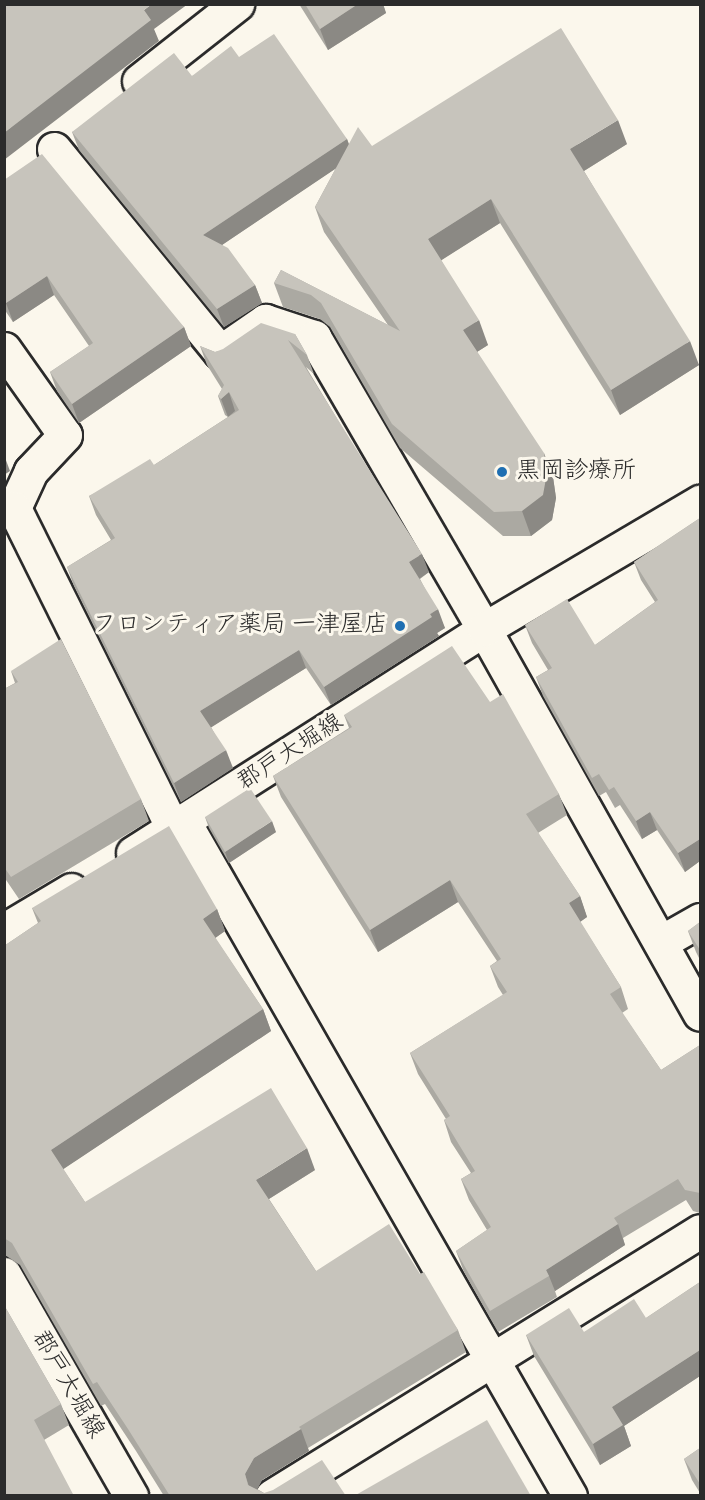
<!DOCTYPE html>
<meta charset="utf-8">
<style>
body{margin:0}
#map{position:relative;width:705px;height:1500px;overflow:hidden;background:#fbf7ec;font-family:"Indie Flower","Klee One",sans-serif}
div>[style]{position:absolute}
.roads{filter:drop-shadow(2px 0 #2b2b2b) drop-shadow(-2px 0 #2b2b2b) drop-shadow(0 2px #2b2b2b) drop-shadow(0 -2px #2b2b2b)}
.minor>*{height:33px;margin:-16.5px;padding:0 16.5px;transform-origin:16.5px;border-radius:16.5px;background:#fbf7ec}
.secondary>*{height:33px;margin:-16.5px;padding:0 16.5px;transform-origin:16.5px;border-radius:16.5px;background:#fbf7ec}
.wall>*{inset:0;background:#aba9a2}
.shaded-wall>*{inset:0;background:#8b8984}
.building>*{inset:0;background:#c7c4bc}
.dots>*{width:16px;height:16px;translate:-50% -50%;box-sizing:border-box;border:3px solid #fbf7ec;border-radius:50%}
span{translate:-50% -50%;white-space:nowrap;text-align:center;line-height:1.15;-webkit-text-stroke:6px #fbf7ec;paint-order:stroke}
.poi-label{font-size:24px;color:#2b2b2b}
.left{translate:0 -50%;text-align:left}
.right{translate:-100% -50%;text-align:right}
.street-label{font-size:24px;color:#2b2b2b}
.frame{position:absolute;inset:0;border:6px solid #2b2b2b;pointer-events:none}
</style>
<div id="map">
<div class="roads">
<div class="minor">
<i style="left:139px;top:81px;width:125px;rotate:-38.2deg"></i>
<i style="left:54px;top:149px;width:262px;rotate:50.7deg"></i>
<i style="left:220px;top:352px;width:55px;rotate:-34.6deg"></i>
<i style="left:265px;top:321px;width:52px;rotate:18.1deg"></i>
<i style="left:314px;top:337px;width:338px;rotate:59.8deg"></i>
<i style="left:484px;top:629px;width:441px;rotate:60.7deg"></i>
<i style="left:4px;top:349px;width:105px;rotate:54.7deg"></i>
<i style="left:65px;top:435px;width:50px;rotate:133.4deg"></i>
<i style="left:31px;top:471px;width:41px;rotate:114.7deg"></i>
<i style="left:14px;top:508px;width:357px;rotate:63.6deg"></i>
<i style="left:184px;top:822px;width:777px;rotate:60.2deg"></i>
<i style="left:661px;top:942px;width:45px;rotate:-29.4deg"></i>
<i style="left:272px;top:1496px;width:503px;rotate:-31.76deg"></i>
</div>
<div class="secondary">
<i style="left:133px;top:853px;width:416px;rotate:-32.5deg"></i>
<i style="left:484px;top:629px;width:251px;rotate:-30.5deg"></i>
<i style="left:4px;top:930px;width:78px;rotate:-30.8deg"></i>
<i style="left:4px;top:1274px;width:256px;rotate:60.2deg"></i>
</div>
</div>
<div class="wall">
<i style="clip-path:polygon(299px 4px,383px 4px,386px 13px,328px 50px)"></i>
<i style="clip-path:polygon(239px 57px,347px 139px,349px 144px,372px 146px,627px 144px,584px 171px,699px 365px,620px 415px,500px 223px,441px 260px,488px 345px,477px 352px,553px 477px,556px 498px,552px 520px,531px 536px,503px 536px,400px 448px,330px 327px,320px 319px,283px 307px,274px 283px,281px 270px,388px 325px,324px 232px,315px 207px,336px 168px,222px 245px,255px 285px,262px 303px,224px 327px,79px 150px,72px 132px,192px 76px)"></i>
<i style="clip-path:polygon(4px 180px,184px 327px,191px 346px,79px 423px,57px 391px,50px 372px,89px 346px,54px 295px,13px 322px,4px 309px)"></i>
<i style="clip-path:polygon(295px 334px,307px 355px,314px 374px,306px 367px,429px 572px,420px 579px,445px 628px,437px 633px,439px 636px,331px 705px,306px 668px,211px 727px,233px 768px,181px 802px,74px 586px,67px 567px,111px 540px,96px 515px,89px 496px,154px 465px,228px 417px,225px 415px,218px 396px,222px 389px,207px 365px,200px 346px,215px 352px)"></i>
<i style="clip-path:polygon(700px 518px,700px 861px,685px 872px,657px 830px,642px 839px,620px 805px,615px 808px,606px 792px,599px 796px,543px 696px,536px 677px,548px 670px,532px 643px,525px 625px,595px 645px,655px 602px,641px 580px,634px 562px)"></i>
<i style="clip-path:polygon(11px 671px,141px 799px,149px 821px,19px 899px,4px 877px,4px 689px,15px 683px)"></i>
<i style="clip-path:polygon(490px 702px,559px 794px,567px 815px,538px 833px,580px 896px,587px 917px,580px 922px,621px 987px,628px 1009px,622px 1013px,661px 1070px,700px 1045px,700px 1213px,693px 1211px,686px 1200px,623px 1238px,625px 1245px,555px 1291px,557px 1297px,498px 1332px,464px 1272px,456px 1251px,487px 1230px,469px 1200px,461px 1179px,471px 1173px,451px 1142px,444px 1120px,446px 1119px,418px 1074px,410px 1053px,503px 995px,498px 987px,490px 966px,497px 961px,458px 902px,378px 952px,281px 797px,273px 776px,349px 728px,344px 715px)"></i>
<i style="clip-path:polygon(205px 817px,276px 832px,229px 863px,209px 828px)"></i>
<i style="clip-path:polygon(32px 908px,217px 909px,225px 931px,215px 938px,263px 1009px,271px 1031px,63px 1169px,85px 1202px,315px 1170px,269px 1199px,316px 1271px,420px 1274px,458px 1330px,466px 1352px,308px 1448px,309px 1451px,262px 1480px,257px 1489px,264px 1493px,346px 1496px,164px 1496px,136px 1451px,105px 1404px,101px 1406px,20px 1265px,5px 1255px,4px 946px,38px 923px)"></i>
<i style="clip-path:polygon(700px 922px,700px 960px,696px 952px,688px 931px)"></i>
<i style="clip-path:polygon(700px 1282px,700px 1376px,624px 1426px,631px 1446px,600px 1465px,534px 1356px,526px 1335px,584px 1332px,646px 1318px)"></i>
<i style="clip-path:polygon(4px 1305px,61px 1404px,69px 1425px,44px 1440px,4px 1496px)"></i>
<i style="clip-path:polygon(700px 1448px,700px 1493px,692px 1480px,684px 1459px)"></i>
</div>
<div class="shaded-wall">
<i style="clip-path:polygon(152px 4px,188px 4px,154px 29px,159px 41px,4px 160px,4px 133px,144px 10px)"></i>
<i style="clip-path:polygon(358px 4px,383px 4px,386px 13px,328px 50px,320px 29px)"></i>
<i style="clip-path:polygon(618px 120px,627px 144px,579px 174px,570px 149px)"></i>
<i style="clip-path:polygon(347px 139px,353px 157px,210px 253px,203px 235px)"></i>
<i style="clip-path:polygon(491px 199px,500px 223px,437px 263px,428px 239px)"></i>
<i style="clip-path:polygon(47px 276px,54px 295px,13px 322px,6px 303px)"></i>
<i style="clip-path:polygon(255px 285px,262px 303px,224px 327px,217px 309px)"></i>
<i style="clip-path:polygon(479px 320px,488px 345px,472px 355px,463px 330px)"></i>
<i style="clip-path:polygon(184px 327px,191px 346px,79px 423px,72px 404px)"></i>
<i style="clip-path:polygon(690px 341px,699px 365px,620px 415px,611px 390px)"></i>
<i style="clip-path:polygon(229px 392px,235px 411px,228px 417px,221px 399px)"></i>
<i style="clip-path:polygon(544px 453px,553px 477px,556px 498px,552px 520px,531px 536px,522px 511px)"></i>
<i style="clip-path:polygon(4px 455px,10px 471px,4px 475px)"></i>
<i style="clip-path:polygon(422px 554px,429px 572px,416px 581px,409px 562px)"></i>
<i style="clip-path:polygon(438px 609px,445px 628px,437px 633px,439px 636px,331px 705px,324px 687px)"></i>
<i style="clip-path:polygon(299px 650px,306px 668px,207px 730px,200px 711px)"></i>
<i style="clip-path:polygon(226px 750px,233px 768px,181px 802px,174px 783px)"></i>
<i style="clip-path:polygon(650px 812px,657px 830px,642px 839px,636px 821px)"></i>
<i style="clip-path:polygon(272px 821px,276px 832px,229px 863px,225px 852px)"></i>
<i style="clip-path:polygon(700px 839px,700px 861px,685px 872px,678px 853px)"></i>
<i style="clip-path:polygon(450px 880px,458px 902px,378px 952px,370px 930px)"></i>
<i style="clip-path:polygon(580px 896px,587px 917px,577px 924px,569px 903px)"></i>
<i style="clip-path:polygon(217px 909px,225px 931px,211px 941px,203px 919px)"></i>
<i style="clip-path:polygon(263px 1009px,271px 1031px,59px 1172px,51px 1150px)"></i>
<i style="clip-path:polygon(307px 1148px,315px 1170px,264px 1202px,256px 1180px)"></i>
<i style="clip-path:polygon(618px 1224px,625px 1245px,555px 1291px,549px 1276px,546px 1270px)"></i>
<i style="clip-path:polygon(700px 1350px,700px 1376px,624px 1426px,631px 1446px,600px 1465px,593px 1444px,612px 1407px)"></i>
<i style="clip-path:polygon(301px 1429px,309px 1451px,262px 1480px,254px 1496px,252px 1496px,245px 1474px,254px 1458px)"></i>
</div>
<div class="building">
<i style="clip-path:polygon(4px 4px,152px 4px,144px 10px,151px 20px,4px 133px)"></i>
<i style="clip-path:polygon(305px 4px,358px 4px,320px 29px)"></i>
<i style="clip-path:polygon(561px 28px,618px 120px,570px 149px,690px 341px,611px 390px,491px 199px,428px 239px,479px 320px,463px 330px,544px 453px,547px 473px,543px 495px,522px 511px,494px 512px,392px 424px,321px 303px,311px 295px,274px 283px,281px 270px,400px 331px,315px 207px,358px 127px,372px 146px)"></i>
<i style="clip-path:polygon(274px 34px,347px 139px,203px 235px,228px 248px,255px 285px,217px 309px,72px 132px,174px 53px,192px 76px,231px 46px,239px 57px)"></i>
<i style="clip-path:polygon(42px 154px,184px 327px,72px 404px,50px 372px,93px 343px,47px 276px,6px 303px,4px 300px,4px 180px)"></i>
<i style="clip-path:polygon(261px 323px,295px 334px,307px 355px,288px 340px,422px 554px,409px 562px,438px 609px,430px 614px,432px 617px,324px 687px,299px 650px,200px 711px,226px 750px,174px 783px,67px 567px,115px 538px,89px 496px,150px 459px,154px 465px,239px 410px,229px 392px,221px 399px,218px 396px,224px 385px,200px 346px,215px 352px,223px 349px)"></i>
<i style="clip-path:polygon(700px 518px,700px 839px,678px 853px,650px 812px,636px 821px,614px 787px,609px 790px,599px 774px,592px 778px,536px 677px,552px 668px,525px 625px,567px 599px,595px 645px,658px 600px,634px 562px)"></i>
<i style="clip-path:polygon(61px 639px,141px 799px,11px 877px,4px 867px,4px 689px,18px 682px,11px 671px)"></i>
<i style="clip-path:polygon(452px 646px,490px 702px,503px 694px,559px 794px,526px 814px,580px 896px,569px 903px,621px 987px,610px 994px,661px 1070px,700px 1045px,700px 1193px,685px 1190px,678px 1179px,614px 1218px,618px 1224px,546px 1270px,549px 1276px,490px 1311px,456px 1251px,491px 1227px,461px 1179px,475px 1171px,444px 1120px,450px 1116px,410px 1053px,507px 992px,490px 966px,501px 959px,450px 880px,370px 930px,273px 776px,352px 727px,344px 715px)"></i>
<i style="clip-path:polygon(250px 788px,272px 821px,225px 852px,205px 817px)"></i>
<i style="clip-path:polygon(169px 826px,217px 909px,203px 919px,263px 1009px,51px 1150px,85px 1202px,271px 1088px,307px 1148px,256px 1180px,316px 1271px,389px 1224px,420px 1274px,424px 1272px,458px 1330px,299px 1427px,301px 1429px,254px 1458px,245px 1474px,248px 1485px,264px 1493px,273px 1490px,322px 1460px,346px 1496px,170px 1496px,128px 1429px,97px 1382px,93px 1384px,12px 1243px,4px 1238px,4px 946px,41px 921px,32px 908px)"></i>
<i style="clip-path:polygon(700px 922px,700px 950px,688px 931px)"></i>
<i style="clip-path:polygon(700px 1282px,700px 1350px,612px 1407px,623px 1425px,593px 1444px,526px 1335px,569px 1308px,584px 1332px,634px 1299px,646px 1318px)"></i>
<i style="clip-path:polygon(4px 1305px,61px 1404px,34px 1420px,74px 1496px,4px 1496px)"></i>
<i style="clip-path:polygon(487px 1420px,531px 1496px,354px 1496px)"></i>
<i style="clip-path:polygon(700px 1448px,700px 1484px,684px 1459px)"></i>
</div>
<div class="dots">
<i style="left:502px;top:472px;background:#1f6fb2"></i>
<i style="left:400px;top:626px;background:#1f6fb2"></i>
</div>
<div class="poi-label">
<span class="left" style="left:516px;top:472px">黒岡診療所</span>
<span class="right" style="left:388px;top:626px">フロンティア薬局 一津屋店</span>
</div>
<div class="street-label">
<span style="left:291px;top:753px;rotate:-33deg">郡戸大堀線</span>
<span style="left:67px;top:1385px;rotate:60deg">郡戸大堀線</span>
</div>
<div class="frame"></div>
</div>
